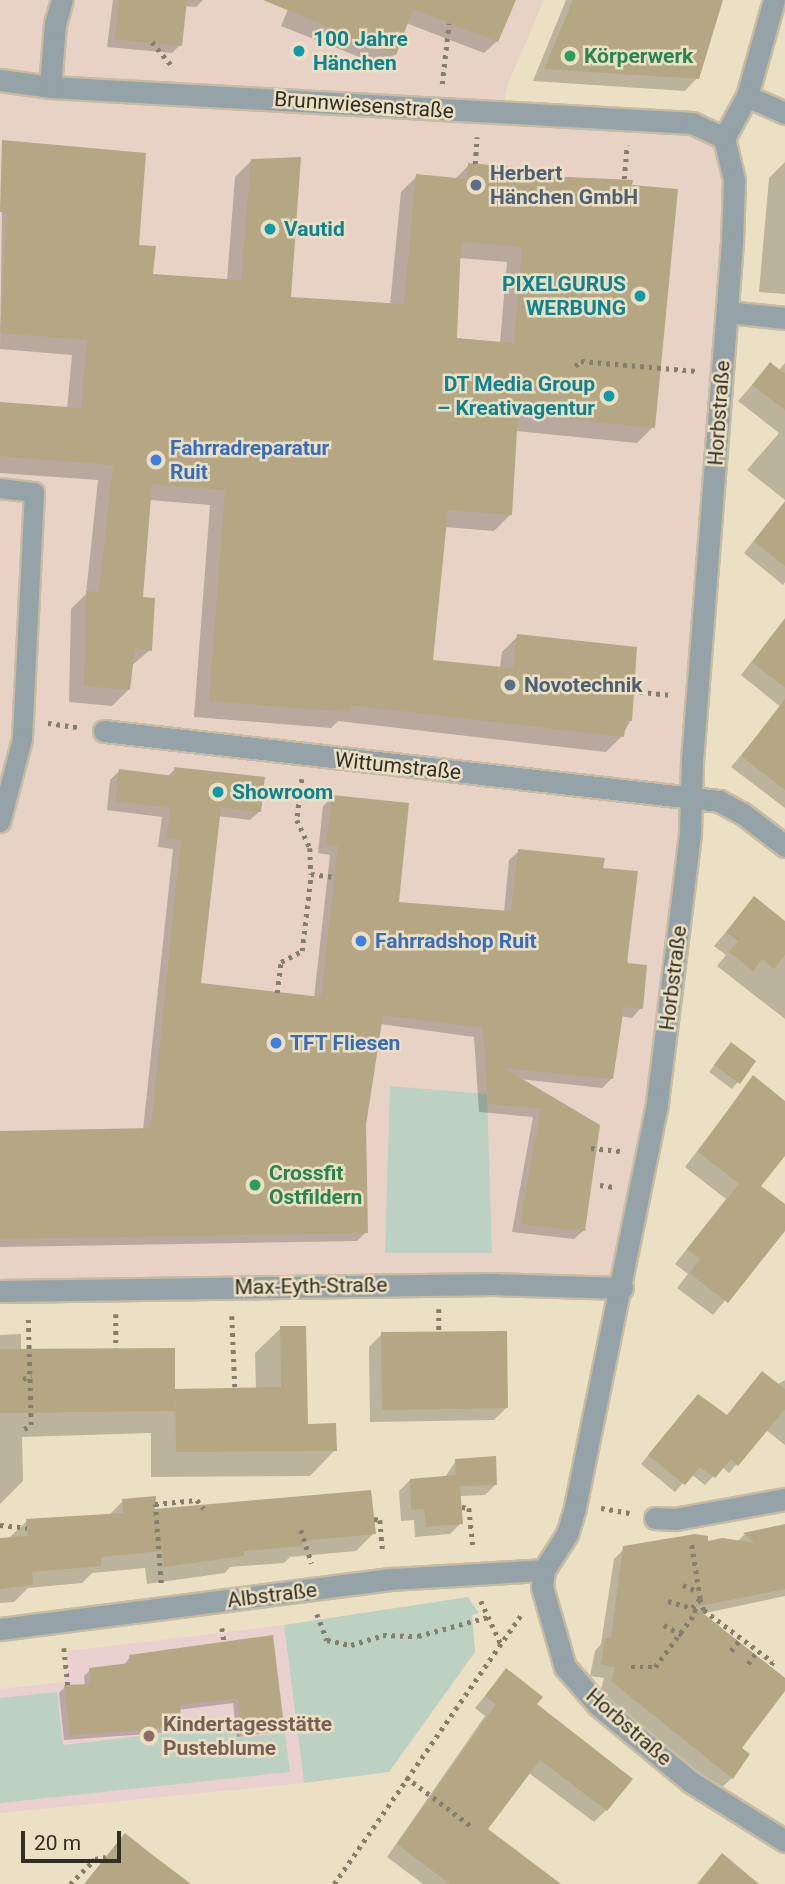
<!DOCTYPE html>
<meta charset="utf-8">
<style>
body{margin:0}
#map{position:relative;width:785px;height:1884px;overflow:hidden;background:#ebe0c4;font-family:Roboto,sans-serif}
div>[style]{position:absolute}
.industrial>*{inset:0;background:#e8d2c6}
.education>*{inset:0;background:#ead0ce}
.green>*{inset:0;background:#bcd1c1}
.shadow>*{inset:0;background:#0003}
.building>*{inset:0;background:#b5a783}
.path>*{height:4.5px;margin-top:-2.25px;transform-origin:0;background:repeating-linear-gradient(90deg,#867e6c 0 3.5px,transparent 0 8.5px)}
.roads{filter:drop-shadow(2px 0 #c6bca4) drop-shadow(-2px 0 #c6bca4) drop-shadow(0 2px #c6bca4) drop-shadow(0 -2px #c6bca4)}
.lane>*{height:19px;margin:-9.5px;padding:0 9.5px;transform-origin:9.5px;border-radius:9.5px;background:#95a2a8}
.street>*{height:21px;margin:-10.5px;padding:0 10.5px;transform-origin:10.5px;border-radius:10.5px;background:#95a2a8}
.dots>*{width:19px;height:19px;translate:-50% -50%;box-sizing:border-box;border:4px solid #ebe0c4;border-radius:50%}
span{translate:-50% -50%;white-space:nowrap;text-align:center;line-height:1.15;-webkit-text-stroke:5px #ebe0c4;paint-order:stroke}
.culture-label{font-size:21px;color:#0d838f;font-weight:700}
.left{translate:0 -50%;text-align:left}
.right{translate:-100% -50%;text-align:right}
.leisure-label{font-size:21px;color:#27864d;font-weight:700}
.street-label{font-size:21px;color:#322e23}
.service-label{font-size:21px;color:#4e5e75;font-weight:700}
.shop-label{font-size:21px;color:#366cbe;font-weight:700}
.education-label{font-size:21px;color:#785e54;font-weight:700}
.scale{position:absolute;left:21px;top:1831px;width:100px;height:32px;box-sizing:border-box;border:4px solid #322e23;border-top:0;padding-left:9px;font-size:21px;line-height:24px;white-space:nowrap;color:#322e23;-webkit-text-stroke:5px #ebe0c4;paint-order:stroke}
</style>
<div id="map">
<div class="industrial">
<i style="clip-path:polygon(0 0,544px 0,508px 84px,500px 119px,694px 129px,724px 152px,728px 183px,687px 769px,653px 1100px,619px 1281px,0 1283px)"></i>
</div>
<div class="education">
<i style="clip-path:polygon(284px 1625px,304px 1783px,0 1813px,0 1689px,64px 1682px,69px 1651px)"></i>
</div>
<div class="green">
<i style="clip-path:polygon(390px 1086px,487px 1094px,492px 1253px,385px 1253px)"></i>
<i style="clip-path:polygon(468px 1597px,479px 1613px,472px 1615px,475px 1652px,389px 1772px,304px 1783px,284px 1625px)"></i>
<i style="clip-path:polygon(57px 1692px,63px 1745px,237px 1725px,240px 1737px,285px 1733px,290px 1772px,0 1803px,0 1698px)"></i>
</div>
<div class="shadow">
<i style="clip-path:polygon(203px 0,196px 7px,184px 6px,180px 45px,172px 53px,107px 47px,113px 0)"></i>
<i style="clip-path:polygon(292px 0,514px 0,497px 41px,484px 53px,406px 23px,395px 54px,382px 66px,281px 26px)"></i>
<i style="clip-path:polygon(566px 0,721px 0,697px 78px,685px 91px,533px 81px)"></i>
<i style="clip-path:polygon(evenodd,3px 142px,137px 246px,151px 276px,227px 281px,235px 177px,251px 161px,289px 299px,390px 305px,401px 192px,417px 176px,455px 179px,469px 165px,522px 177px,653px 427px,637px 443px,516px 431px,510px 515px,494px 531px,445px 527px,431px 662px,500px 668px,502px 652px,518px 636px,630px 721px,622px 736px,606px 752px,338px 721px,331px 728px,194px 717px,210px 505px,149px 500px,141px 598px,150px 650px,131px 666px,128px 690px,112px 706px,69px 702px,71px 609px,86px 594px,98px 480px,0 473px,0 404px,67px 409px,72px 355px,0 349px,3px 142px,459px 258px,507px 262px,500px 343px,455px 340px,459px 258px)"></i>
<i style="clip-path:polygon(785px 162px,785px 294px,759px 292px,769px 178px)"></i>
<i style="clip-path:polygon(785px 363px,785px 500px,747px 470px,779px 433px,738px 401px,770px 364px,778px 371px)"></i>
<i style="clip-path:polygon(785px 501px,785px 582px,783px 585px,744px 553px)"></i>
<i style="clip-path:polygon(785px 618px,785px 705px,782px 708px,741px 675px)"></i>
<i style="clip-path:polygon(771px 719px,785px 730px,785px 808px,731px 767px)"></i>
<i style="clip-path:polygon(175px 769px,260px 811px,250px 820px,218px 816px,199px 985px,314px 998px,330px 855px,318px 853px,323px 806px,333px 797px,397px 903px,504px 912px,509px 860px,519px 851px,601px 869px,641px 1008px,632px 1018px,620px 1016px,611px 1079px,602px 1088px,519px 1079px,599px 1125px,584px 1230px,574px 1239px,512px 1232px,533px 1117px,479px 1112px,474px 1037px,380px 1024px,364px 1124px,366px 1232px,357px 1241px,0 1247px,0 1133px,143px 1130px,173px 849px,158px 847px,162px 817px,107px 810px,110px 780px,119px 771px,167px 777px)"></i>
<i style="clip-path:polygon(754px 899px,785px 923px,785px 1019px,717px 966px,726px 955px,714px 946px)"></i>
<i style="clip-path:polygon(725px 1051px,754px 1062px,732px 1089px,709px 1072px)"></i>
<i style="clip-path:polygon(753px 1077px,785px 1103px,785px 1153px,759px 1186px,785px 1207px,785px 1228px,713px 1315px,677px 1288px,688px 1274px,675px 1264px,726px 1199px,685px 1167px)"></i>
<i style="clip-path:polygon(281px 1328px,306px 1426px,335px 1450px,310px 1476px,151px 1477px,151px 1433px,22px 1437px,23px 1481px,0 1504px,0 1335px,21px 1334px,21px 1351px,173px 1394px,256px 1389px,255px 1353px)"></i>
<i style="clip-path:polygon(382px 1334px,506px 1408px,494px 1420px,370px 1422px,369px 1347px)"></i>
<i style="clip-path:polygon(785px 1380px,785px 1445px,766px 1430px,729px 1473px,722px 1467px,705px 1485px,691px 1474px,675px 1492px,641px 1464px,690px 1404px,726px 1416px)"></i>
<i style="clip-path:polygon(456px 1461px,496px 1484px,485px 1495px,459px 1496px,461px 1523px,450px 1534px,415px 1537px,414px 1520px,401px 1521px,399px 1491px,410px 1480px,445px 1477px)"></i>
<i style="clip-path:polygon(123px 1501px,153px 1510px,374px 1533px,356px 1551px,290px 1557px,284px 1563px,230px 1567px,225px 1573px,147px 1584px,145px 1568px,92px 1573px,82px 1583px,28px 1588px,14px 1602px,0 1603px,0 1540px,9px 1538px,27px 1521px,109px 1515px)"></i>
<i style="clip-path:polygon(785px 1526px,785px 1596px,701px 1614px,785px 1679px,785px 1688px,740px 1748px,732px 1778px,720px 1789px,600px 1693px,604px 1678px,590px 1676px,595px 1651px,601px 1644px,614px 1559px,625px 1548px,737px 1542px,744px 1535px)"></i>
<i style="clip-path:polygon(272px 1637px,282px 1726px,276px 1732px,237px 1737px,233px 1703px,178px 1710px,180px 1726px,174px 1732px,64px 1740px,59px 1693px,65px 1687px,85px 1686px,84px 1676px,90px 1670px,124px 1665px,130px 1657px)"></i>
<i style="clip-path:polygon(506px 1670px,606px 1810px,594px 1822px,529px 1773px,486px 1830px,554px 1884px,423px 1884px,387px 1857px,485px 1716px,475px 1708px)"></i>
</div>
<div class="building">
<i style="clip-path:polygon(119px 0,187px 0,182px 46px,115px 39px)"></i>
<i style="clip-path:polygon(263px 0,516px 0,498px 42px,413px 9px,396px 55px)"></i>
<i style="clip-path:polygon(573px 0,723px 0,699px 79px,544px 69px)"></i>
<i style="clip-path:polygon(evenodd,2px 140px,146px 153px,139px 245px,156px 246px,153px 274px,241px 280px,251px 159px,301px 157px,291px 297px,404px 304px,416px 174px,467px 179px,468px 163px,524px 168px,524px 175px,633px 180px,632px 185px,678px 189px,655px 428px,518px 414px,512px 515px,448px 510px,433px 660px,513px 668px,517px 634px,637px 647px,632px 721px,626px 721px,624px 737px,349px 705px,349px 712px,209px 701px,225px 490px,152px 484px,143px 597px,155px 598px,152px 651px,135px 648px,130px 690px,84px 686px,86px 591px,99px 592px,113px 465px,0 456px,0 402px,81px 408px,87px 340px,0 333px,7px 213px,0 212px,2px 140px,461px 242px,522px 247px,514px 343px,457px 338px,461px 242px)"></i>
<i style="clip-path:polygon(770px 362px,785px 374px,785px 410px,752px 385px)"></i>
<i style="clip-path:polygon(785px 502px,785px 566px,754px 541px)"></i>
<i style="clip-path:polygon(785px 619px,785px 688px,752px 662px)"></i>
<i style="clip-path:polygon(785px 699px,785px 790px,741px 756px)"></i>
<i style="clip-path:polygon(174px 767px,265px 777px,261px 812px,221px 807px,201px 983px,321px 997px,338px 846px,326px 845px,332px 795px,409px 803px,399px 902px,511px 911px,518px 849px,605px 858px,603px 868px,638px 871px,627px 963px,647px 965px,643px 1009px,624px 1007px,613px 1079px,504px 1068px,600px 1125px,585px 1231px,520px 1224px,541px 1108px,488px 1104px,483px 1028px,383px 1015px,366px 1125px,368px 1233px,0 1239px,0 1131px,151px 1128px,181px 840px,167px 838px,170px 808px,115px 801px,119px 769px,174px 776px)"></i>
<i style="clip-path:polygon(754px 896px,785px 921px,785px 955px,774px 969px,762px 959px,753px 971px,729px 952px,738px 941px,726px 932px)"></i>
<i style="clip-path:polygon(731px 1042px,756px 1061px,740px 1084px,714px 1065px)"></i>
<i style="clip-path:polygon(753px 1075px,785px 1101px,785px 1156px,761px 1186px,785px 1204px,785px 1231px,728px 1303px,689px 1273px,700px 1259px,687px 1249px,739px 1184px,698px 1152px)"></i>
<i style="clip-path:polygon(280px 1326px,306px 1326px,308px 1424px,336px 1423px,337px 1451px,176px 1452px,175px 1389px,281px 1387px)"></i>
<i style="clip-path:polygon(507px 1331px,508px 1408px,382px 1410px,381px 1332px)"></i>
<i style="clip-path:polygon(175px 1348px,175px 1411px,0 1413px,0 1349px)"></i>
<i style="clip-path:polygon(762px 1371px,785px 1389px,785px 1409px,738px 1466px,731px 1459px,715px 1478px,700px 1467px,685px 1485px,648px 1455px,698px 1394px,727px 1415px)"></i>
<i style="clip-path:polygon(496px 1456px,497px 1485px,460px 1486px,463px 1524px,426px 1527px,424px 1509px,411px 1510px,410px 1479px,456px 1475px,455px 1459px)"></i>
<i style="clip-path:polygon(371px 1490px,376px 1534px,302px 1541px,303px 1546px,244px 1551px,244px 1556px,164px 1567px,162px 1551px,101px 1557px,101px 1566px,32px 1572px,33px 1585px,0 1589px,0 1538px,28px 1536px,26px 1519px,123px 1513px,122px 1499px,156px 1496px,155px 1509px)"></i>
<i style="clip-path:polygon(785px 1524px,785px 1589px,695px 1607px,785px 1678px,785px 1691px,742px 1748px,750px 1754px,733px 1779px,611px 1681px,615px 1667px,601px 1665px,605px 1638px,611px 1638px,623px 1546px,695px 1534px,708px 1536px,708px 1541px,722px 1538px,755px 1543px,743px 1533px)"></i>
<i style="clip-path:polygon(273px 1635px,284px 1726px,242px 1732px,238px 1698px,180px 1705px,182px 1727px,70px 1735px,64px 1685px,91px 1684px,89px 1668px,130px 1663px,129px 1655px)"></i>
<i style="clip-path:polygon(506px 1668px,543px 1697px,537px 1704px,633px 1779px,607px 1811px,540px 1760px,488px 1829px,561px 1884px,450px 1884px,397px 1844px,496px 1704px,485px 1696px)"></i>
<i style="clip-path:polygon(125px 1833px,150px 1853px,191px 1884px,84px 1884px)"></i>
<i style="clip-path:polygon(722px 1853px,759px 1884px,697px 1884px)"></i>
</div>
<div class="path">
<i style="left:152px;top:42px;width:31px;rotate:50deg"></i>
<i style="left:442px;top:84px;width:61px;rotate:-83.5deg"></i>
<i style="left:475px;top:164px;width:27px;rotate:-86deg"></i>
<i style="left:624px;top:179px;width:34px;rotate:-85deg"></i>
<i style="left:575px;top:366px;width:8px;rotate:-40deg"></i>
<i style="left:581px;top:361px;width:116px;rotate:4.9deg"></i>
<i style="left:631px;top:691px;width:41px;rotate:5.6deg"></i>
<i style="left:48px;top:723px;width:30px;rotate:8deg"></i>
<i style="left:302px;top:779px;width:41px;rotate:97deg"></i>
<i style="left:297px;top:820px;width:31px;rotate:65deg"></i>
<i style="left:310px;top:848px;width:26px;rotate:88deg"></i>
<i style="left:311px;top:874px;width:24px;rotate:7deg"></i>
<i style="left:277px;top:993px;width:31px;rotate:-83deg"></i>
<i style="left:281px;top:962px;width:24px;rotate:-28deg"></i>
<i style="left:302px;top:951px;width:78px;rotate:-83.3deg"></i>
<i style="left:591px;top:1148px;width:29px;rotate:6deg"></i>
<i style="left:600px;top:1185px;width:14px;rotate:8deg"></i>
<i style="left:439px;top:1309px;width:23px;rotate:90deg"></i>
<i style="left:116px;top:1314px;width:34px;rotate:90deg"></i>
<i style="left:232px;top:1316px;width:71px;rotate:87.6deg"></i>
<i style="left:23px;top:1379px;width:9px;rotate:-21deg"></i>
<i style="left:24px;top:1429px;width:8px;rotate:-30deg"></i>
<i style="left:31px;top:1425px;width:110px;rotate:-91.6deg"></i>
<i style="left:462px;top:1507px;width:7px;rotate:8deg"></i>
<i style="left:469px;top:1508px;width:37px;rotate:84deg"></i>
<i style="left:601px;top:1508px;width:29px;rotate:10deg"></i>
<i style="left:374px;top:1519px;width:6px;rotate:9deg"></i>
<i style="left:380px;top:1520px;width:33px;rotate:85deg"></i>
<i style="left:0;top:1525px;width:27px;rotate:6deg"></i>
<i style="left:301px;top:1530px;width:35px;rotate:72deg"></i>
<i style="left:161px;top:1583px;width:79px;rotate:-94.3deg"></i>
<i style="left:155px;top:1504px;width:42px;rotate:-5.4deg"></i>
<i style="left:197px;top:1500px;width:11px;rotate:52deg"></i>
<i style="left:683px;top:1585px;width:17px;rotate:24deg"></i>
<i style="left:700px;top:1599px;width:12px;rotate:70deg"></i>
<i style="left:704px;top:1610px;width:86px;rotate:37deg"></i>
<i style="left:773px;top:1662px;width:4px;rotate:117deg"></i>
<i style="left:481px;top:1601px;width:47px;rotate:65.1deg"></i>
<i style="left:668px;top:1601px;width:25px;rotate:16deg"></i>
<i style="left:317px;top:1614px;width:28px;rotate:69deg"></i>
<i style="left:327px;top:1640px;width:25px;rotate:12deg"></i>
<i style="left:351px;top:1645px;width:34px;rotate:-17deg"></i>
<i style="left:383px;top:1635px;width:35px;rotate:2deg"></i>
<i style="left:418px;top:1636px;width:73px;rotate:-15.2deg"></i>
<i style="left:664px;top:1625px;width:21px;rotate:29deg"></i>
<i style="left:222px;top:1628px;width:13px;rotate:81deg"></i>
<i style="left:64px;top:1648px;width:37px;rotate:84deg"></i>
<i style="left:731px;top:1651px;width:16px;rotate:-52deg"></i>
<i style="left:748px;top:1664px;width:17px;rotate:-54deg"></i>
<i style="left:631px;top:1667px;width:24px"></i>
<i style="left:655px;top:1667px;width:69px;rotate:-53.3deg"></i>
<i style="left:696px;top:1612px;width:6px;rotate:-135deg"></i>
<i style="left:692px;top:1608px;width:12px;rotate:-48deg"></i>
<i style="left:700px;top:1599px;width:58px;rotate:-99deg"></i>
<i style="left:406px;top:1777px;width:81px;rotate:37deg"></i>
<i style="left:70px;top:1884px;width:35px;rotate:-45deg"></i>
<i style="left:95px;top:1859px;width:11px;rotate:-10deg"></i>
<i style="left:334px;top:1884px;width:330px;rotate:-55.2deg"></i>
</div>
<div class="roads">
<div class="lane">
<i style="left:0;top:488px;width:34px;rotate:7deg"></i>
<i style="left:34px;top:492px;width:247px;rotate:92.8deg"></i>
<i style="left:22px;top:739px;width:86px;rotate:104.8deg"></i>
</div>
<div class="street">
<i style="left:774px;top:0;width:100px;rotate:105.7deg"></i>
<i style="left:747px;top:96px;width:48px;rotate:118.7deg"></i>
<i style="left:724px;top:138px;width:43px;rotate:76.6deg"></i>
<i style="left:734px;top:180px;width:62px;rotate:91.8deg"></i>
<i style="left:732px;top:242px;width:521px;rotate:94.41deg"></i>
<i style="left:692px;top:761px;width:73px;rotate:91.6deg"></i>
<i style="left:690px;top:834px;width:272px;rotate:97deg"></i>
<i style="left:657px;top:1104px;width:412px;rotate:101.5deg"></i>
<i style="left:575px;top:1508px;width:27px;rotate:107deg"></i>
<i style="left:567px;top:1534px;width:43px;rotate:122.6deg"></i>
<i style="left:544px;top:1570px;width:17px;rotate:97deg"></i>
<i style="left:542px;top:1587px;width:83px;rotate:74deg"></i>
<i style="left:565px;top:1667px;width:50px;rotate:49deg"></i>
<i style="left:598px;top:1705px;width:121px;rotate:39.6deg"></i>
<i style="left:691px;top:1782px;width:111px;rotate:32.1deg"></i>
<i style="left:0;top:80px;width:50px;rotate:8deg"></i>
<i style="left:50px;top:87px;width:643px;rotate:3.21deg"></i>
<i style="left:692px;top:123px;width:35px;rotate:25deg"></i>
<i style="left:50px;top:87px;width:63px;rotate:-85.5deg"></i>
<i style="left:55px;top:24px;width:25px;rotate:-74deg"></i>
<i style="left:747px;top:96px;width:42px;rotate:24.1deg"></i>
<i style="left:727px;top:312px;width:58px;rotate:5.9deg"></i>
<i style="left:104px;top:731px;width:619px;rotate:6.49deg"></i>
<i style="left:719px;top:801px;width:26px;rotate:28deg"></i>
<i style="left:742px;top:813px;width:54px;rotate:37.5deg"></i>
<i style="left:0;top:1291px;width:494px;rotate:-0.8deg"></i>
<i style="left:494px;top:1284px;width:128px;rotate:1.8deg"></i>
<i style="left:655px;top:1518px;width:20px;rotate:3deg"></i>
<i style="left:675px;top:1519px;width:112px;rotate:-10.3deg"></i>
<i style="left:0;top:1629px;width:395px;rotate:-7.3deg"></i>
<i style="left:392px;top:1579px;width:152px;rotate:-3.4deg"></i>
</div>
</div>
<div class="dots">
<i style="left:299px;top:51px;background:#0f9aa8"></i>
<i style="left:570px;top:56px;background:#2e9e5b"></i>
<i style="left:476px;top:185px;background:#5c6f8a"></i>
<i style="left:270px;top:229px;background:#0f9aa8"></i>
<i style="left:640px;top:296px;background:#0f9aa8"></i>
<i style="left:609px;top:396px;background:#0f9aa8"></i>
<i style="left:156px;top:460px;background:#3f7fe0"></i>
<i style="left:510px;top:685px;background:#5c6f8a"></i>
<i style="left:218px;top:792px;background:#0f9aa8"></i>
<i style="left:361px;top:941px;background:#3f7fe0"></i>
<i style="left:276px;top:1043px;background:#3f7fe0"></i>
<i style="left:255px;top:1185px;background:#2e9e5b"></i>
<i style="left:149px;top:1736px;background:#8d6e63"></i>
</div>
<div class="culture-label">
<span class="left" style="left:313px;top:51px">100 Jahre<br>Hänchen</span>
<span class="left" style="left:284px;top:229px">Vautid</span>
<span class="right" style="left:626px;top:296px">PIXELGURUS<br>WERBUNG</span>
<span class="right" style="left:595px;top:396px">DT Media Group<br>– Kreativagentur</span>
<span class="left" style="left:232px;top:792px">Showroom</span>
</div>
<div class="leisure-label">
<span class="left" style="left:584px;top:56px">Körperwerk</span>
<span class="left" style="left:269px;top:1185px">Crossfit<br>Ostfildern</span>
</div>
<div class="street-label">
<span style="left:364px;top:105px;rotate:4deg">Brunnwiesenstraße</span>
<span style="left:719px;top:413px;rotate:-86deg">Horbstraße</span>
<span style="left:398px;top:766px;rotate:6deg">Wittumstraße</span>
<span style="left:673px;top:978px;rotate:-83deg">Horbstraße</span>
<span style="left:311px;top:1286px;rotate:-1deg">Max-Eyth-Straße</span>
<span style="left:272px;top:1595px;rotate:-7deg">Albstraße</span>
<span style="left:629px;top:1727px;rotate:41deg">Horbstraße</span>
</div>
<div class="service-label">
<span class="left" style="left:490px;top:185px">Herbert<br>Hänchen GmbH</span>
<span class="left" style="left:524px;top:685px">Novotechnik</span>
</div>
<div class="shop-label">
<span class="left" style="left:170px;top:460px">Fahrradreparatur<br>Ruit</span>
<span class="left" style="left:375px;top:941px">Fahrradshop Ruit</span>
<span class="left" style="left:290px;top:1043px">TFT Fliesen</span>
</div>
<div class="education-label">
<span class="left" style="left:163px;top:1736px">Kindertagesstätte<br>Pusteblume</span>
</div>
<div class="scale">20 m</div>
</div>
